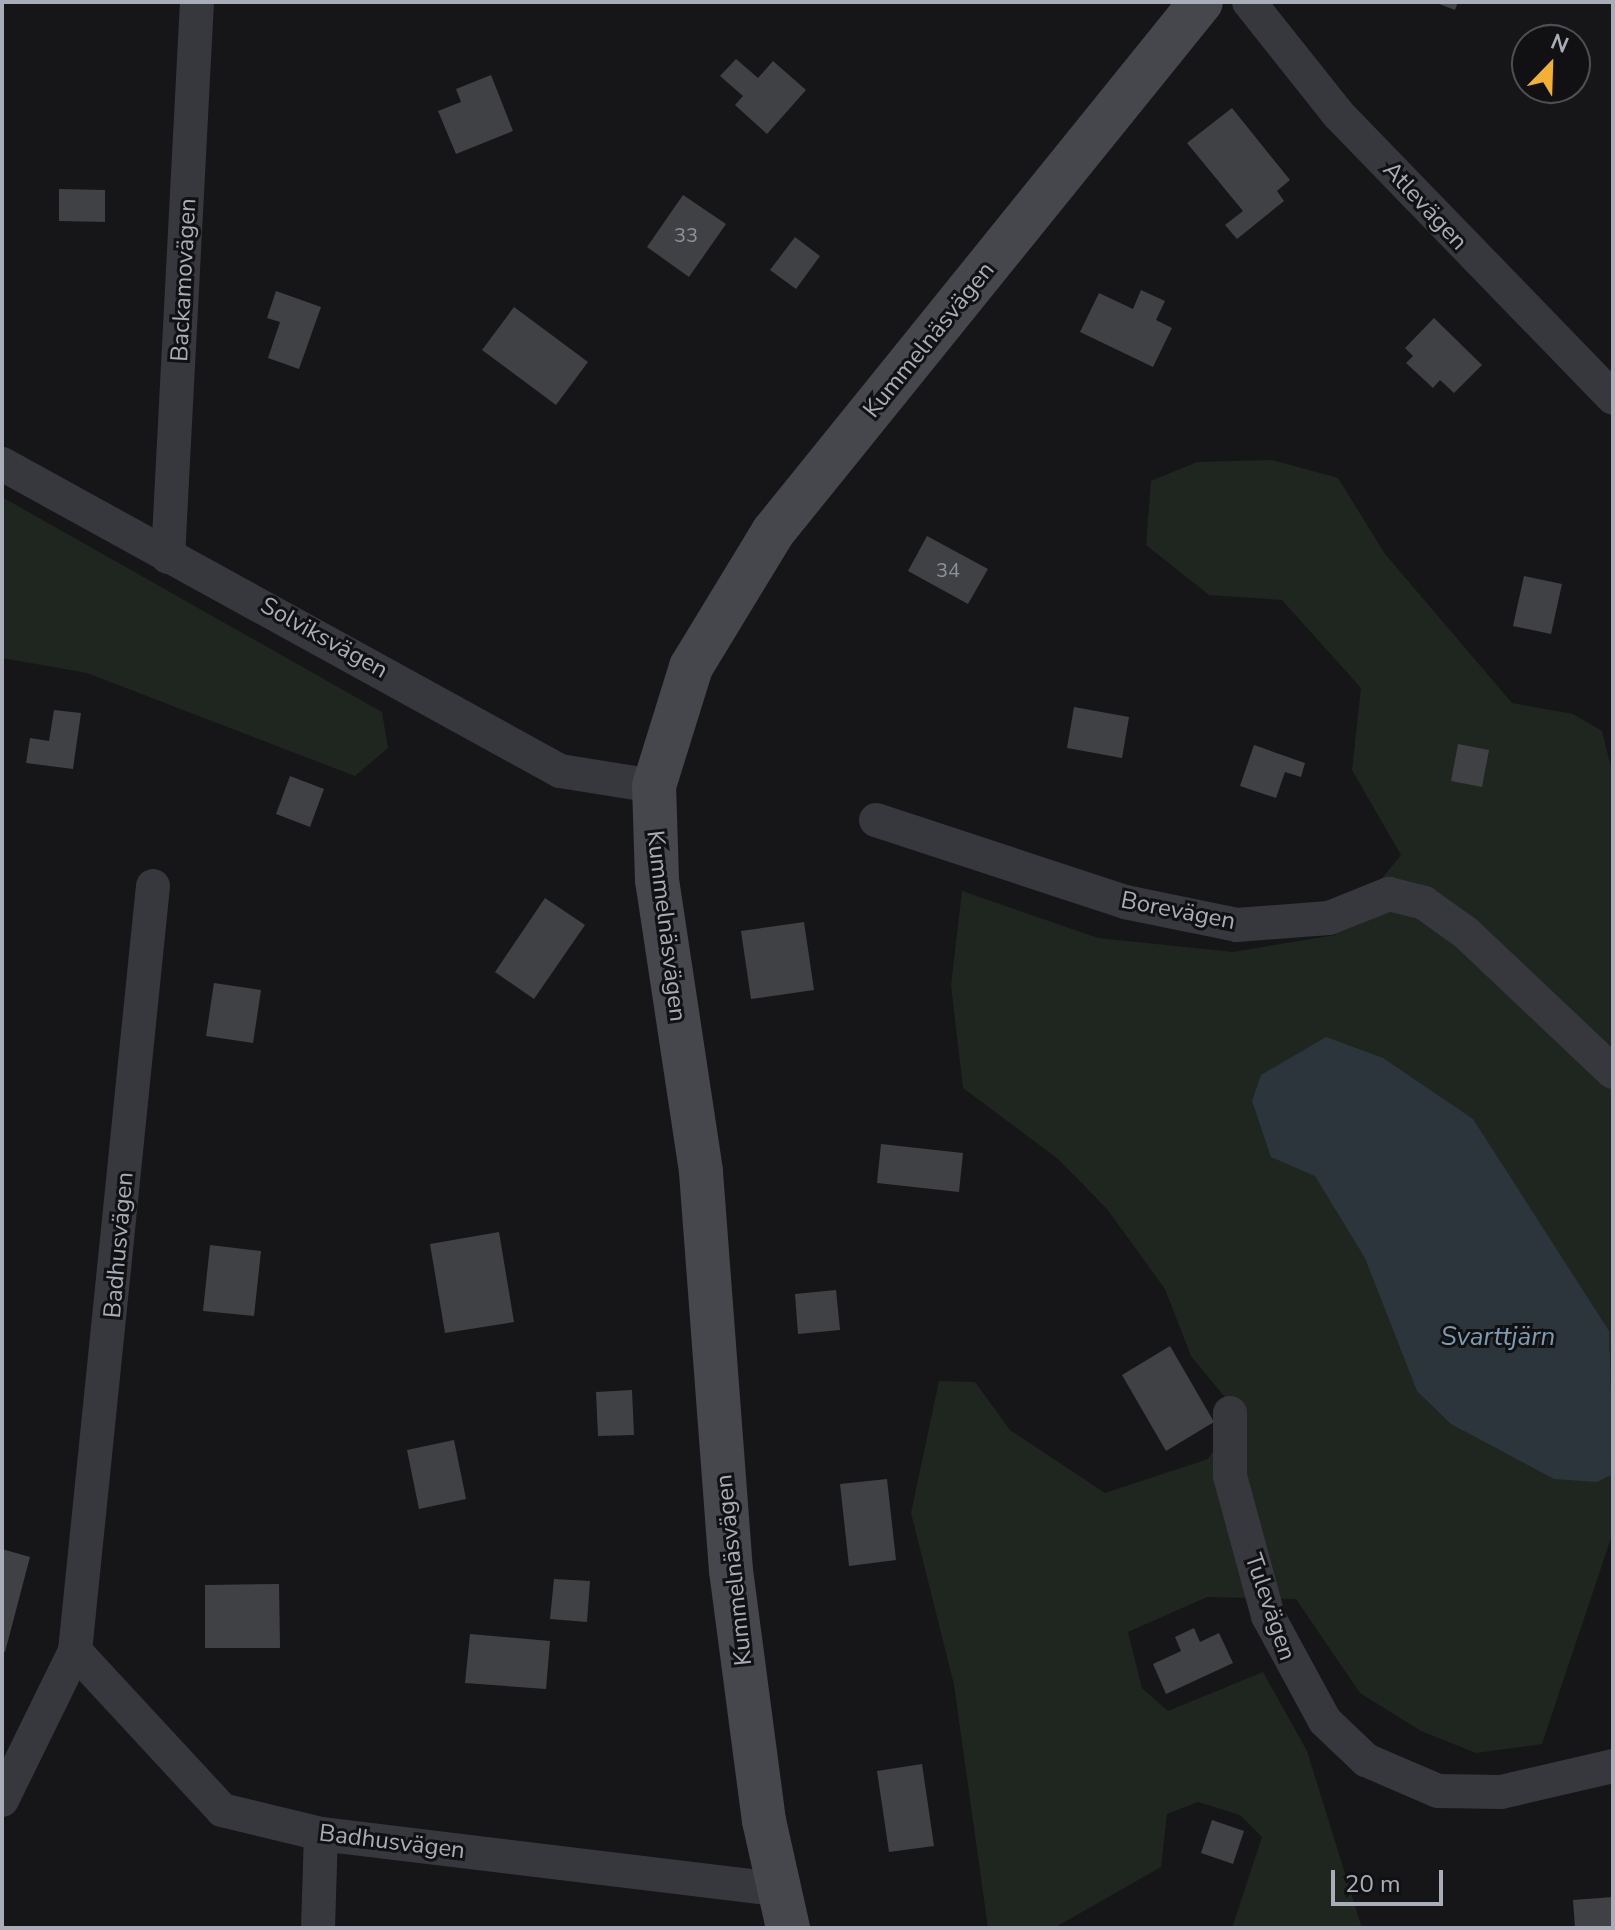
<!DOCTYPE html>
<meta charset="utf-8">
<style>
body{margin:0}
#map{position:relative;width:1615px;height:1930px;overflow:hidden;background:#161618;font-family:"Nunito Sans",sans-serif}
div>[style]{position:absolute}
.green>*{inset:0;background:#1e261f}
.water>*{inset:0;background:#2c353c}
.building>*{inset:0;background:#404145}
.street>*{height:34px;margin:-17px;padding:0 17px;transform-origin:17px;border-radius:17px;background:#37383d}
.secondary>*{height:44px;margin:-22px;padding:0 22px;transform-origin:22px;border-radius:22px;background:#45474d}
span{translate:-50% -50%;white-space:nowrap;text-align:center;line-height:1.15;-webkit-text-stroke:6px #111113;paint-order:stroke}
.number-label{font-size:20px;color:#8e929b}
.number-label span{-webkit-text-stroke-width:0}
.street-label{font-size:24px;color:#a8adb8}
.water-label{font-size:26px;color:#7f9bb3;font-style:italic}
.frame{position:absolute;inset:0;border:4px solid #a8adb8;pointer-events:none}
.north{position:absolute;left:1511px;top:24px;width:80px;height:80px;box-sizing:border-box;background:#111113;border:2px solid #4d4f55;border-radius:50%;rotate:23deg;font-size:22px;font-weight:700;line-height:32px;text-align:center;color:#a8adb8}
.north::after{content:'';display:block;margin:auto;width:28px;height:36px;background:#f2b134;clip-path:polygon(50% 0,100% 100%,50% 72%,0 100%)}
.scale{position:absolute;left:1331px;top:1870px;width:112px;height:36px;box-sizing:border-box;border:4px solid #a8adb8;border-top:0;padding-left:10px;font-size:24px;line-height:28px;white-space:nowrap;color:#a8adb8;-webkit-text-stroke:6px #111113;paint-order:stroke}
</style>
<div id="map">
<div class="green">
<i style="clip-path:polygon(1272px 460px,1338px 478px,1385px 554px,1512px 703px,1573px 714px,1602px 731px,1613px 775px,1613px 1532px,1542px 1744px,1476px 1753px,1421px 1731px,1360px 1693px,1296px 1599px,1207px 1597px,1128px 1632px,1142px 1688px,1168px 1711px,1263px 1672px,1307px 1751px,1362px 1928px,1232px 1928px,1262px 1837px,1240px 1815px,1198px 1802px,1167px 1814px,1161px 1867px,1054px 1928px,988px 1928px,954px 1685px,911px 1513px,939px 1381px,975px 1382px,1010px 1430px,1105px 1493px,1208px 1459px,1237px 1412px,1191px 1356px,1165px 1289px,1107px 1209px,1058px 1159px,963px 1088px,951px 985px,962px 891px,1098px 938px,1233px 952px,1335px 935px,1401px 855px,1352px 770px,1361px 688px,1282px 600px,1209px 595px,1146px 545px,1151px 481px,1197px 462px)"></i>
<i style="clip-path:polygon(2px 497px,382px 712px,388px 748px,355px 776px,87px 673px,2px 658px)"></i>
</div>
<div class="water">
<i style="clip-path:polygon(1326px 1037px,1383px 1058px,1473px 1119px,1609px 1331px,1613px 1474px,1597px 1482px,1554px 1479px,1451px 1424px,1417px 1391px,1365px 1258px,1315px 1176px,1271px 1157px,1252px 1101px,1261px 1075px)"></i>
</div>
<div class="building">
<i style="clip-path:polygon(1434px 2px,1458px 2px,1455px 10px)"></i>
<i style="clip-path:polygon(736px 59px,758px 78px,773px 61px,806px 90px,767px 134px,735px 105px,743px 96px,720px 76px)"></i>
<i style="clip-path:polygon(491px 75px,513px 131px,456px 154px,438px 111px,461px 102px,456px 89px)"></i>
<i style="clip-path:polygon(1232px 108px,1290px 180px,1277px 191px,1284px 201px,1237px 239px,1225px 225px,1243px 211px,1187px 143px)"></i>
<i style="clip-path:polygon(59px 189px,105px 190px,105px 222px,59px 221px)"></i>
<i style="clip-path:polygon(683px 195px,726px 224px,689px 277px,647px 247px)"></i>
<i style="clip-path:polygon(795px 237px,820px 256px,796px 289px,770px 270px)"></i>
<i style="clip-path:polygon(1141px 290px,1165px 301px,1156px 320px,1172px 328px,1153px 367px,1080px 332px,1099px 293px,1133px 309px)"></i>
<i style="clip-path:polygon(276px 291px,321px 307px,299px 369px,268px 358px,280px 322px,267px 318px)"></i>
<i style="clip-path:polygon(514px 307px,588px 362px,556px 405px,482px 350px)"></i>
<i style="clip-path:polygon(1434px 318px,1482px 365px,1454px 393px,1440px 380px,1433px 388px,1406px 363px,1413px 356px,1405px 348px)"></i>
<i style="clip-path:polygon(927px 536px,988px 569px,968px 604px,908px 571px)"></i>
<i style="clip-path:polygon(1524px 576px,1562px 584px,1551px 634px,1513px 626px)"></i>
<i style="clip-path:polygon(1074px 707px,1129px 717px,1122px 758px,1067px 748px)"></i>
<i style="clip-path:polygon(54px 710px,81px 713px,73px 769px,26px 763px,30px 738px,49px 741px)"></i>
<i style="clip-path:polygon(1458px 744px,1489px 750px,1482px 787px,1451px 781px)"></i>
<i style="clip-path:polygon(1254px 745px,1305px 763px,1301px 777px,1285px 772px,1276px 798px,1240px 786px)"></i>
<i style="clip-path:polygon(290px 776px,324px 789px,310px 827px,276px 814px)"></i>
<i style="clip-path:polygon(545px 898px,585px 925px,534px 999px,495px 972px)"></i>
<i style="clip-path:polygon(804px 922px,814px 990px,751px 999px,741px 931px)"></i>
<i style="clip-path:polygon(214px 983px,261px 990px,253px 1043px,206px 1036px)"></i>
<i style="clip-path:polygon(881px 1144px,963px 1153px,959px 1192px,877px 1183px)"></i>
<i style="clip-path:polygon(499px 1232px,514px 1322px,445px 1333px,430px 1244px)"></i>
<i style="clip-path:polygon(210px 1245px,261px 1251px,254px 1316px,203px 1311px)"></i>
<i style="clip-path:polygon(836px 1290px,840px 1330px,798px 1334px,795px 1294px)"></i>
<i style="clip-path:polygon(1170px 1346px,1214px 1422px,1166px 1451px,1122px 1375px)"></i>
<i style="clip-path:polygon(632px 1390px,634px 1435px,598px 1436px,596px 1392px)"></i>
<i style="clip-path:polygon(454px 1440px,466px 1499px,419px 1509px,407px 1450px)"></i>
<i style="clip-path:polygon(887px 1479px,896px 1560px,849px 1566px,840px 1484px)"></i>
<i style="clip-path:polygon(2px 1549px,30px 1557px,5px 1652px,2px 1651px)"></i>
<i style="clip-path:polygon(554px 1579px,590px 1581px,587px 1622px,550px 1619px)"></i>
<i style="clip-path:polygon(279px 1584px,280px 1648px,205px 1648px,205px 1585px)"></i>
<i style="clip-path:polygon(1194px 1628px,1200px 1642px,1219px 1633px,1233px 1663px,1166px 1694px,1153px 1664px,1181px 1651px,1175px 1637px)"></i>
<i style="clip-path:polygon(470px 1634px,550px 1641px,546px 1689px,465px 1683px)"></i>
<i style="clip-path:polygon(922px 1764px,934px 1846px,889px 1852px,877px 1771px)"></i>
<i style="clip-path:polygon(1212px 1820px,1244px 1831px,1233px 1864px,1201px 1853px)"></i>
<i style="clip-path:polygon(1613px 1897px,1613px 1928px,1575px 1928px,1573px 1900px)"></i>
</div>
<div class="street">
<i style="left:1249px;top:2px;width:143px;rotate:51.5deg"></i>
<i style="left:1338px;top:114px;width:395px;rotate:45.9deg"></i>
<i style="left:2px;top:464px;width:637px;rotate:28.82deg"></i>
<i style="left:560px;top:771px;width:95px;rotate:9.1deg"></i>
<i style="left:168px;top:557px;width:556px;rotate:-87.01deg"></i>
<i style="left:876px;top:820px;width:262px;rotate:18.2deg"></i>
<i style="left:1125px;top:902px;width:114px;rotate:11.6deg"></i>
<i style="left:1237px;top:925px;width:92px;rotate:-4.4deg"></i>
<i style="left:1329px;top:918px;width:65px;rotate:-21.8deg"></i>
<i style="left:1389px;top:894px;width:36px;rotate:14deg"></i>
<i style="left:1424px;top:903px;width:52px;rotate:35.5deg"></i>
<i style="left:1466px;top:933px;width:202px;rotate:43.4deg"></i>
<i style="left:153px;top:886px;width:769px;rotate:95.82deg"></i>
<i style="left:75px;top:1651px;width:217px;rotate:47.2deg"></i>
<i style="left:222px;top:1810px;width:102px;rotate:13.6deg"></i>
<i style="left:321px;top:1834px;width:460px;rotate:6.9deg"></i>
<i style="left:1230px;top:1413px;width:63px;rotate:90deg"></i>
<i style="left:1230px;top:1476px;width:145px;rotate:74.8deg"></i>
<i style="left:1268px;top:1616px;width:119px;rotate:61.5deg"></i>
<i style="left:1325px;top:1721px;width:57px;rotate:43.6deg"></i>
<i style="left:1366px;top:1760px;width:78px;rotate:23.3deg"></i>
<i style="left:1438px;top:1791px;width:63px;rotate:0.9deg"></i>
<i style="left:1501px;top:1792px;width:115px;rotate:-13.1deg"></i>
<i style="left:2px;top:1800px;width:166px;rotate:-63.9deg"></i>
<i style="left:318px;top:1928px;width:94px;rotate:-88.2deg"></i>
</div>
<div class="secondary">
<i style="left:788px;top:1928px;width:110px;rotate:-102.6deg"></i>
<i style="left:764px;top:1821px;width:252px;rotate:-97.5deg"></i>
<i style="left:731px;top:1571px;width:401px;rotate:-94.3deg"></i>
<i style="left:701px;top:1171px;width:294px;rotate:-98.6deg"></i>
<i style="left:657px;top:880px;width:94px;rotate:-91.8deg"></i>
<i style="left:654px;top:786px;width:125px;rotate:-72.7deg"></i>
<i style="left:691px;top:667px;width:158px;rotate:-58.7deg"></i>
<i style="left:773px;top:532px;width:681px;rotate:-51.08deg"></i>
</div>
<div class="number-label">
<span style="left:686px;top:235px">33</span>
<span style="left:948px;top:570px">34</span>
</div>
<div class="street-label">
<span style="left:1425px;top:206px;rotate:47deg">Atlevägen</span>
<span style="left:184px;top:280px;rotate:-87deg">Backamovägen</span>
<span style="left:929px;top:340px;rotate:-51deg">Kummelnäsvägen</span>
<span style="left:324px;top:638px;rotate:29deg">Solviksvägen</span>
<span style="left:1178px;top:911px;rotate:11deg">Borevägen</span>
<span style="left:666px;top:926px;rotate:83deg">Kummelnäsvägen</span>
<span style="left:119px;top:1245px;rotate:-85deg">Badhusvägen</span>
<span style="left:734px;top:1570px;rotate:-96deg">Kummelnäsvägen</span>
<span style="left:1270px;top:1607px;rotate:71deg">Tulevägen</span>
<span style="left:392px;top:1842px;rotate:7deg">Badhusvägen</span>
</div>
<div class="water-label">
<span style="left:1498px;top:1337px">Svarttjärn</span>
</div>
<div class="frame"></div>
<div class="north">N</div>
<div class="scale">20 m</div>
</div>
